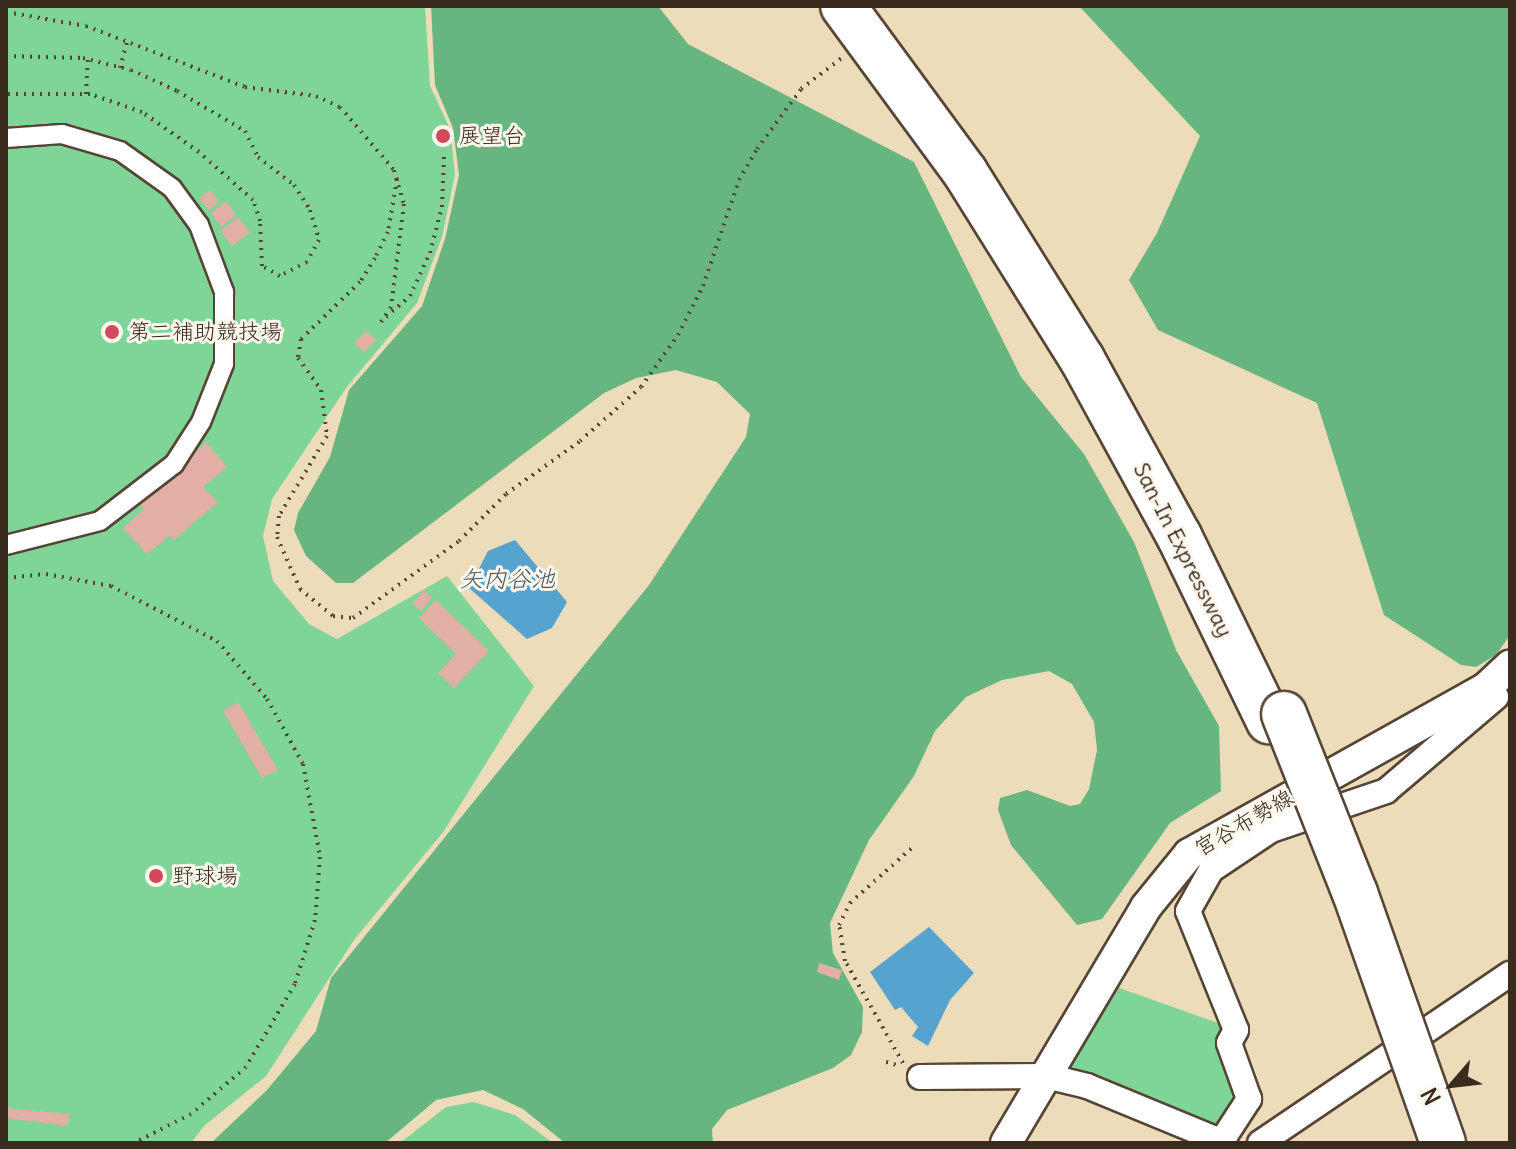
<!DOCTYPE html>
<meta charset="utf-8">
<style>
body{margin:0}
#map{position:relative;width:1516px;height:1149px;overflow:hidden;background:#eddcba;font-family:Delius,"Klee One",sans-serif}
div>[style]{position:absolute}
.green>*{inset:0;background:#7fd497}
.forest>*{inset:0;background:#67b680}
.water>*{inset:0;background:#56a3cf}
.building>*{inset:0;background:#e1afa4}
.path>*{height:4px;margin-top:-2px;transform-origin:0;background:repeating-linear-gradient(90deg,#564535 0 2px,transparent 0 8px)}
.roads{filter:drop-shadow(2px 0 #564535) drop-shadow(-2px 0 #564535) drop-shadow(0 2px #564535) drop-shadow(0 -2px #564535)}
.pedestrian>*{height:18px;margin:-9px;padding:0 9px;transform-origin:9px;border-radius:9px;background:#fff}
.minor>*{height:24px;margin:-12px;padding:0 12px;transform-origin:12px;border-radius:12px;background:#fff}
.tertiary>*{height:30px;margin:-15px;padding:0 15px;transform-origin:15px;border-radius:15px;background:#fff}
.motorway>*{height:44px;margin:-22px;padding:0 22px;transform-origin:22px;border-radius:22px;background:#fff}
.bridges{filter:drop-shadow(2px 0 #564535) drop-shadow(-2px 0 #564535) drop-shadow(0 2px #564535) drop-shadow(0 -2px #564535)}
.motorway-bridge>*{height:44px;margin:-22px;padding:0 22px;transform-origin:22px;border-radius:22px;background:#fff}
.dots>*{width:22px;height:22px;translate:-50% -50%;box-sizing:border-box;border:4px solid #fbf7ec;border-radius:50%}
span{translate:-50% -50%;white-space:nowrap;text-align:center;line-height:1.15;-webkit-text-stroke:6px #fbf7ec;paint-order:stroke}
.poi-label{font-size:22px;color:#3b2a1e}
.left{translate:0 -50%;text-align:left}
.street-label{font-size:22px;color:#3b2a1e}
.water-label{font-size:24px;color:#465a65;font-style:italic}
.frame{position:absolute;inset:0;border:8px solid #3b2a1e;pointer-events:none}
.north{position:absolute;left:1412px;top:1045px;width:80px;height:80px;-webkit-text-stroke:6px #fbf7ec;paint-order:stroke;rotate:242deg;font-size:22px;font-weight:700;line-height:32px;text-align:center;color:#3b2a1e}
.north::after{content:'';display:block;margin:auto;width:28px;height:36px;background:#3b2a1e;clip-path:polygon(50% 0,100% 100%,50% 72%,0 100%)}
</style>
<div id="map">
<div class="green">
<i style="clip-path:polygon(6px 6px,425px 6px,430px 86px,450px 129px,455px 174px,442px 237px,417px 303px,346px 388px,272px 499px,263px 536px,273px 581px,309px 624px,337px 639px,447px 576px,534px 686px,444px 831px,354px 940px,266px 1076px,204px 1126px,191px 1143px,6px 1143px)"></i>
<i style="clip-path:polygon(1111px 985px,1229px 1027px,1251px 1088px,1220px 1130px,1061px 1074px)"></i>
<i style="clip-path:polygon(474px 1102px,515px 1115px,553px 1143px,400px 1143px,446px 1107px)"></i>
</div>
<div class="forest">
<i style="clip-path:polygon(431px 6px,658px 6px,688px 44px,914px 162px,1021px 377px,1084px 454px,1134px 542px,1176px 650px,1219px 726px,1221px 791px,1170px 823px,1102px 919px,1077px 925px,1011px 845px,998px 810px,1000px 798px,1027px 790px,1070px 806px,1080px 804px,1089px 789px,1097px 750px,1094px 722px,1072px 684px,1049px 671px,1002px 680px,966px 697px,935px 731px,914px 776px,869px 840px,830px 923px,833px 953px,863px 1007px,862px 1032px,851px 1055px,833px 1068px,727px 1110px,712px 1129px,713px 1143px,565px 1143px,523px 1109px,483px 1090px,436px 1100px,385px 1143px,211px 1143px,267px 1090px,316px 1031px,331px 978px,649px 585px,746px 437px,750px 414px,717px 382px,676px 370px,636px 378px,604px 393px,353px 583px,336px 583px,306px 556px,294px 530px,298px 513px,330px 457px,349px 390px,422px 306px,445px 239px,459px 175px,453px 128px,435px 85px)"></i>
<i style="clip-path:polygon(1079px 6px,1510px 6px,1510px 635px,1496px 655px,1476px 667px,1461px 665px,1384px 615px,1317px 403px,1158px 330px,1129px 280px,1157px 233px,1200px 136px)"></i>
</div>
<div class="water">
<i style="clip-path:polygon(515px 540px,567px 602px,552px 628px,527px 639px,469px 588px,488px 551px)"></i>
<i style="clip-path:polygon(929px 927px,974px 973px,950px 1000px,928px 1046px,912px 1036px,918px 1027px,901px 1007px,895px 1010px,870px 972px)"></i>
</div>
<div class="building">
<i style="clip-path:polygon(210px 190px,219px 202px,209px 210px,199px 198px)"></i>
<i style="clip-path:polygon(226px 201px,236px 215px,221px 227px,211px 213px)"></i>
<i style="clip-path:polygon(238px 217px,250px 232px,232px 246px,220px 231px)"></i>
<i style="clip-path:polygon(366px 331px,376px 340px,364px 352px,354px 343px)"></i>
<i style="clip-path:polygon(206px 442px,227px 467px,203px 487px,218px 502px,174px 540px,169px 536px,147px 554px,123px 528px,144px 509px,139px 503px)"></i>
<i style="clip-path:polygon(424px 590px,432px 598px,421px 611px,412px 604px)"></i>
<i style="clip-path:polygon(436px 600px,489px 651px,454px 688px,438px 673px,456px 654px,419px 618px)"></i>
<i style="clip-path:polygon(238px 702px,278px 770px,262px 778px,223px 711px)"></i>
<i style="clip-path:polygon(819px 963px,842px 970px,839px 980px,817px 972px)"></i>
<i style="clip-path:polygon(6px 1108px,69px 1114px,68px 1126px,6px 1118px)"></i>
</div>
<div class="path">
<i style="left:6px;top:12px;width:81px;rotate:9.9deg"></i>
<i style="left:86px;top:26px;width:170px;rotate:21deg"></i>
<i style="left:245px;top:87px;width:72px;rotate:7.2deg"></i>
<i style="left:316px;top:96px;width:26px;rotate:25deg"></i>
<i style="left:340px;top:107px;width:83px;rotate:49.4deg"></i>
<i style="left:394px;top:170px;width:35px;rotate:74deg"></i>
<i style="left:404px;top:204px;width:104px;rotate:97.2deg"></i>
<i style="left:391px;top:307px;width:23px;rotate:124deg"></i>
<i style="left:6px;top:56px;width:77px;rotate:1.5deg"></i>
<i style="left:83px;top:58px;width:49px;rotate:14deg"></i>
<i style="left:131px;top:70px;width:51px;rotate:24.5deg"></i>
<i style="left:177px;top:91px;width:79px;rotate:30.5deg"></i>
<i style="left:245px;top:131px;width:29px;rotate:63deg"></i>
<i style="left:258px;top:157px;width:46px;rotate:37.9deg"></i>
<i style="left:294px;top:185px;width:30px;rotate:57deg"></i>
<i style="left:310px;top:210px;width:31px;rotate:73deg"></i>
<i style="left:319px;top:240px;width:25px;rotate:119deg"></i>
<i style="left:307px;top:262px;width:30px;rotate:153deg"></i>
<i style="left:280px;top:276px;width:21px;rotate:-151deg"></i>
<i style="left:262px;top:266px;width:45px;rotate:-92.5deg"></i>
<i style="left:260px;top:221px;width:22px;rotate:-108deg"></i>
<i style="left:253px;top:200px;width:72px;rotate:-138.4deg"></i>
<i style="left:199px;top:152px;width:70px;rotate:-144.9deg"></i>
<i style="left:142px;top:112px;width:55px;rotate:-160.9deg"></i>
<i style="left:90px;top:94px;width:84px;rotate:180deg"></i>
<i style="left:120px;top:68px;width:28px;rotate:-75deg"></i>
<i style="left:86px;top:94px;width:35px;rotate:-87deg"></i>
<i style="left:397px;top:179px;width:54px;rotate:99.6deg"></i>
<i style="left:388px;top:232px;width:29px;rotate:117deg"></i>
<i style="left:375px;top:258px;width:28px;rotate:122deg"></i>
<i style="left:360px;top:282px;width:82px;rotate:136deg"></i>
<i style="left:301px;top:339px;width:19px;rotate:99deg"></i>
<i style="left:298px;top:358px;width:39px;rotate:54deg"></i>
<i style="left:321px;top:390px;width:46px;rotate:82.6deg"></i>
<i style="left:327px;top:436px;width:93px;rotate:121deg"></i>
<i style="left:279px;top:516px;width:21px;rotate:95deg"></i>
<i style="left:277px;top:537px;width:57px;rotate:66.1deg"></i>
<i style="left:300px;top:589px;width:43px;rotate:39.3deg"></i>
<i style="left:333px;top:616px;width:20px;rotate:6deg"></i>
<i style="left:353px;top:618px;width:131px;rotate:-36deg"></i>
<i style="left:459px;top:541px;width:66px;rotate:-45deg"></i>
<i style="left:506px;top:494px;width:91px;rotate:-35.6deg"></i>
<i style="left:580px;top:441px;width:81px;rotate:-41.5deg"></i>
<i style="left:641px;top:387px;width:64px;rotate:-54.6deg"></i>
<i style="left:678px;top:335px;width:55px;rotate:-63deg"></i>
<i style="left:703px;top:286px;width:112px;rotate:-71.2deg"></i>
<i style="left:739px;top:180px;width:36px;rotate:-60deg"></i>
<i style="left:757px;top:149px;width:74px;rotate:-53.7deg"></i>
<i style="left:801px;top:89px;width:53px;rotate:-37.3deg"></i>
<i style="left:386px;top:317px;width:32px;rotate:-41deg"></i>
<i style="left:410px;top:296px;width:47px;rotate:-65.1deg"></i>
<i style="left:430px;top:253px;width:48px;rotate:-75.4deg"></i>
<i style="left:442px;top:207px;width:50px;rotate:-87.7deg"></i>
<i style="left:6px;top:578px;width:40px;rotate:-5.7deg"></i>
<i style="left:46px;top:574px;width:66px;rotate:10.5deg"></i>
<i style="left:111px;top:586px;width:119px;rotate:27.4deg"></i>
<i style="left:217px;top:641px;width:77px;rotate:49.2deg"></i>
<i style="left:267px;top:699px;width:74px;rotate:61deg"></i>
<i style="left:303px;top:764px;width:95px;rotate:79.6deg"></i>
<i style="left:320px;top:857px;width:63px;rotate:94.5deg"></i>
<i style="left:315px;top:920px;width:67px;rotate:107.4deg"></i>
<i style="left:295px;top:984px;width:96px;rotate:120.6deg"></i>
<i style="left:246px;top:1067px;width:72px;rotate:139.5deg"></i>
<i style="left:191px;top:1114px;width:64px;rotate:153deg"></i>
<i style="left:886px;top:1062px;width:15px;rotate:16deg"></i>
<i style="left:903px;top:1063px;width:117px;rotate:-119.6deg"></i>
<i style="left:845px;top:961px;width:36px;rotate:-99deg"></i>
<i style="left:839px;top:925px;width:25px;rotate:-63deg"></i>
<i style="left:850px;top:903px;width:86px;rotate:-41.7deg"></i>
</div>
<div class="roads">
<div class="pedestrian">
<i style="left:6px;top:138px;width:56px;rotate:-4.1deg"></i>
<i style="left:62px;top:134px;width:60px;rotate:16.3deg"></i>
<i style="left:120px;top:151px;width:64px;rotate:35.4deg"></i>
<i style="left:172px;top:188px;width:46px;rotate:53.9deg"></i>
<i style="left:199px;top:225px;width:72px;rotate:69.5deg"></i>
<i style="left:224px;top:292px;width:72px;rotate:90deg"></i>
<i style="left:224px;top:364px;width:62px;rotate:111.6deg"></i>
<i style="left:201px;top:422px;width:50px;rotate:122.7deg"></i>
<i style="left:174px;top:464px;width:93px;rotate:142.4deg"></i>
<i style="left:100px;top:521px;width:97px;rotate:165.7deg"></i>
</div>
<div class="minor">
<i style="left:920px;top:1077px;width:126px;rotate:-0.5deg"></i>
<i style="left:1046px;top:1076px;width:42px;rotate:13.7deg"></i>
<i style="left:1087px;top:1086px;width:149px;rotate:22.4deg"></i>
<i style="left:1223px;top:1139px;width:48px;rotate:-57deg"></i>
<i style="left:1249px;top:1099px;width:59px;rotate:-109.7deg"></i>
<i style="left:1229px;top:1043px;width:15px;rotate:-62deg"></i>
<i style="left:1236px;top:1030px;width:128px;rotate:-112deg"></i>
<i style="left:1188px;top:911px;width:47px;rotate:-60.7deg"></i>
<i style="left:1211px;top:870px;width:72px;rotate:-33.7deg"></i>
<i style="left:1271px;top:830px;width:121px;rotate:-18.7deg"></i>
<i style="left:1386px;top:791px;width:145px;rotate:-40.5deg"></i>
<i style="left:1260px;top:1143px;width:302px;rotate:-34.1deg"></i>
</div>
<div class="tertiary">
<i style="left:1006px;top:1143px;width:274px;rotate:-59.3deg"></i>
<i style="left:1146px;top:907px;width:68px;rotate:-50.9deg"></i>
<i style="left:1189px;top:854px;width:340px;rotate:-29.2deg"></i>
<i style="left:1486px;top:688px;width:33px;rotate:-43deg"></i>
</div>
<div class="motorway">
<i style="left:843px;top:6px;width:206px;rotate:53.7deg"></i>
<i style="left:965px;top:172px;width:221px;rotate:58deg"></i>
<i style="left:1082px;top:359px;width:202px;rotate:61.3deg"></i>
<i style="left:1179px;top:536px;width:206px;rotate:64.1deg"></i>
</div>
</div>
<div class="bridges">
<div class="motorway-bridge">
<i style="left:1284px;top:714px;width:193px;rotate:68.4deg"></i>
<i style="left:1355px;top:893px;width:265px;rotate:70.6deg"></i>
</div>
</div>
<div class="dots">
<i style="left:443px;top:136px;background:#d1495b"></i>
<i style="left:112px;top:332px;background:#d1495b"></i>
<i style="left:156px;top:876px;background:#d1495b"></i>
</div>
<div class="poi-label">
<span class="left" style="left:459px;top:136px">展望台</span>
<span class="left" style="left:128px;top:332px">第二補助競技場</span>
<span class="left" style="left:172px;top:876px">野球場</span>
</div>
<div class="street-label">
<span style="left:1183px;top:550px;rotate:63deg">San-In Expressway</span>
<span style="left:1244px;top:823px;rotate:-30deg">宮谷布勢線</span>
</div>
<div class="water-label">
<span style="left:507px;top:579px">矢内谷池</span>
</div>
<div class="frame"></div>
<div class="north">N</div>
</div>
